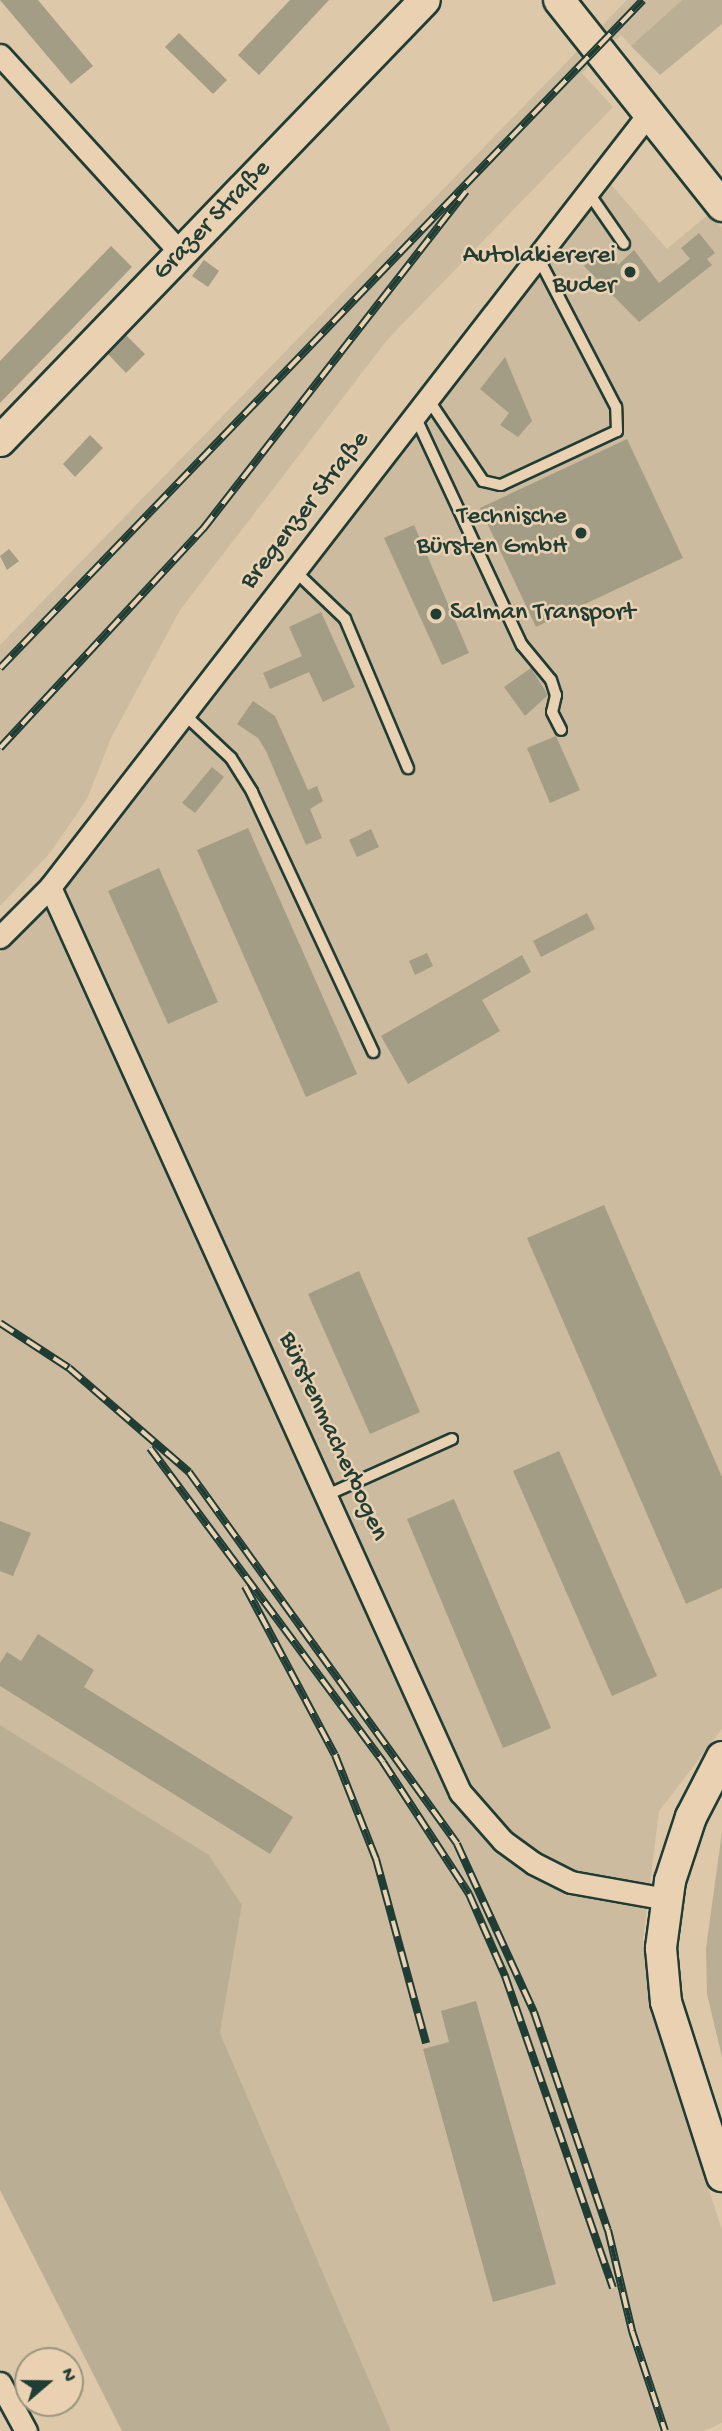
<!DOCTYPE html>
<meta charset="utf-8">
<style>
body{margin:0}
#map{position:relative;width:722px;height:2431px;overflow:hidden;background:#ddc8aa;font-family:"Gochi Hand",sans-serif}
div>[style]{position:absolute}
.built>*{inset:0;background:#ccbb9f}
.green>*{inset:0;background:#baaf94}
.building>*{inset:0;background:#a39d86}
.roads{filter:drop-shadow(2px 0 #1f3d34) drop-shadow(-2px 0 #1f3d34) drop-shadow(0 2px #1f3d34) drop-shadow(0 -2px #1f3d34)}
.lane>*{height:10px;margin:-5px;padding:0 5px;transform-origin:5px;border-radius:5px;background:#e9d1b2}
.street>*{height:21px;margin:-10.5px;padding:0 10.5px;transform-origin:10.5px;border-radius:10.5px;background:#e9d1b2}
.secondary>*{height:30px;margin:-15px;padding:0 15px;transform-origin:15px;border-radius:15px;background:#e9d1b2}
.rail>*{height:8px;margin-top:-4px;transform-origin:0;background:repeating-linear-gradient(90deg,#e9d1b2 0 16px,#1f3d34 0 32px);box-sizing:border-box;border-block:2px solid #1f3d34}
.dots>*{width:19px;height:19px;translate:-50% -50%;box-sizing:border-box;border:4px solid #e9d1b2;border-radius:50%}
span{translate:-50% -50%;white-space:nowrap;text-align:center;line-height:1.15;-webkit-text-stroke:5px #e9d1b2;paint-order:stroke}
.street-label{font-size:26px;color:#1f3d34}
.poi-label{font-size:26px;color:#1f3d34}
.right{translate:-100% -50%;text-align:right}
.left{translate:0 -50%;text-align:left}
.north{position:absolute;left:14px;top:2347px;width:70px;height:70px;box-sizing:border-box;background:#e9d1b2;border:2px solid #989680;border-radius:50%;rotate:70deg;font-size:19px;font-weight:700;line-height:28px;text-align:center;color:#1f3d34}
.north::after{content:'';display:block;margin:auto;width:24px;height:32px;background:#1f3d34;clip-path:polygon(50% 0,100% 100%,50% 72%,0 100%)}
</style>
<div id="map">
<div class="built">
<i style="clip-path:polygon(627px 0,682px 0,631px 46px,621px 35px,582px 73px,613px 107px,387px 340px,270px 493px,180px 610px,111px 738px,87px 799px,50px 853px,0 906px,0 645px)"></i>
<i style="clip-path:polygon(608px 181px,667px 249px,710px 213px,722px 228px,722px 1729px,659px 1811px,643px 1939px,651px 2012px,722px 2230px,722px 2423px,704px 2431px,391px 2431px,220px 2033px,242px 1905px,209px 1855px,0 1725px,0 953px,98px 849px)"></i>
</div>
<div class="green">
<i style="clip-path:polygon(682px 0,722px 0,722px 24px,660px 75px,631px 46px)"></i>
<i style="clip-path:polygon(0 1725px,209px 1855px,242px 1905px,220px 2033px,391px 2431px,122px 2431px,0 2190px)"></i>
<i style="clip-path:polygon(722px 1832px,722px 2057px,707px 1994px,706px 1948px)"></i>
</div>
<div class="building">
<i style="clip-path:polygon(0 0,38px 0,93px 66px,71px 84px)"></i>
<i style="clip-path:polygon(290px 0,329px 0,259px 75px,238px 55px)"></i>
<i style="clip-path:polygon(179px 33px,227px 80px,213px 94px,165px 47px)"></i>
<i style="clip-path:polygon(699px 233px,715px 253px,707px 259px,712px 265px,639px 322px,584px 266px,606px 249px,618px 265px,634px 250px,659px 283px,690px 259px,681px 248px)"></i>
<i style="clip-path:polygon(111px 246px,132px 267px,0 403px,0 361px)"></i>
<i style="clip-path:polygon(204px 260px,219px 271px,208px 287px,192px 276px)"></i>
<i style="clip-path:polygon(126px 335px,145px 354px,126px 373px,108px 354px)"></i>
<i style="clip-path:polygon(505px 357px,532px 421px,518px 437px,500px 425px,509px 413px,480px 389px)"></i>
<i style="clip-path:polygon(90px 435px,103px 448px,75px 477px,63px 464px)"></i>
<i style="clip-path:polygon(627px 439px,683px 558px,536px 627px,480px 508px)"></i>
<i style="clip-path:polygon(414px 525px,469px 653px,442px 665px,384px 538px)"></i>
<i style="clip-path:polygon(9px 549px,19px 561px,7px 570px,0 556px)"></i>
<i style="clip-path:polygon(321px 612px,355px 687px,323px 702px,309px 672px,270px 689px,263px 673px,302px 656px,289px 627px)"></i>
<i style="clip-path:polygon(531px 668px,548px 695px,525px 716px,504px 687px)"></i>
<i style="clip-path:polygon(253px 701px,275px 716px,308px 790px,317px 786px,323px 801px,310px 809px,322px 838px,306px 845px,266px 751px,258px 738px,237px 724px)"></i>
<i style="clip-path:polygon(556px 736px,580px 790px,550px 803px,527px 748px)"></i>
<i style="clip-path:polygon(212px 767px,224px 777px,195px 813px,182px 803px)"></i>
<i style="clip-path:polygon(248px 828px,357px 1074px,306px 1097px,197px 850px)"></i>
<i style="clip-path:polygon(371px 829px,379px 847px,357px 857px,349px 840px)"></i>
<i style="clip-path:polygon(159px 868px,218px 1002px,168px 1024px,108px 891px)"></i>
<i style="clip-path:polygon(587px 913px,595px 929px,541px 957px,533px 941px)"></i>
<i style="clip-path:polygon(427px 953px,433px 966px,415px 975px,409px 961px)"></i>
<i style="clip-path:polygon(522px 955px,531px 972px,482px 1000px,500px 1031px,408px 1084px,381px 1036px)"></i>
<i style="clip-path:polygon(604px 1205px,722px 1477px,722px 1588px,686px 1604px,527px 1238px)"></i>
<i style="clip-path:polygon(359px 1271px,420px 1412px,370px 1434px,308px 1294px)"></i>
<i style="clip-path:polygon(559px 1451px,657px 1676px,612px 1696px,513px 1471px)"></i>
<i style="clip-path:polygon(454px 1499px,551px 1728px,503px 1748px,407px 1519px)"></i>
<i style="clip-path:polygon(0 1521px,31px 1533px,13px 1576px,0 1571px)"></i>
<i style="clip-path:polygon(38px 1634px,94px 1670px,84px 1687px,293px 1817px,270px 1854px,0 1686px,0 1663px,7px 1652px,21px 1661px)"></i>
<i style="clip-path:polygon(476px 2001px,556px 2284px,493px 2302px,423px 2049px,449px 2042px,441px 2011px)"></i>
</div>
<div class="roads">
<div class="lane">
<i style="left:588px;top:192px;width:63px;rotate:55.3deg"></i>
<i style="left:428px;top:399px;width:99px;rotate:56.1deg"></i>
<i style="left:483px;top:481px;width:18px;rotate:13deg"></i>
<i style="left:501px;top:485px;width:128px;rotate:-25deg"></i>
<i style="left:617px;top:431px;width:24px;rotate:-92deg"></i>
<i style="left:616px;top:407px;width:169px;rotate:-117.5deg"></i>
<i style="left:415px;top:416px;width:253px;rotate:65deg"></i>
<i style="left:522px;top:645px;width:45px;rotate:50.4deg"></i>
<i style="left:551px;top:680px;width:16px;rotate:72deg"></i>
<i style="left:556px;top:695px;width:17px;rotate:103deg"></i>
<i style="left:552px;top:712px;width:20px;rotate:63deg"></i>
<i style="left:295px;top:571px;width:69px;rotate:43.8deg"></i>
<i style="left:345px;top:619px;width:162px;rotate:67.1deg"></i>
<i style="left:184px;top:714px;width:64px;rotate:43.1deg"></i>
<i style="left:231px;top:758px;width:40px;rotate:58deg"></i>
<i style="left:252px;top:792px;width:287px;rotate:65deg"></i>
<i style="left:327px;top:1495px;width:137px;rotate:-24.1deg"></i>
</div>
<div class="street">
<i style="left:0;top:55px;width:270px;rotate:47.6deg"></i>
<i style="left:50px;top:887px;width:994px;rotate:65.63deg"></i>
<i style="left:460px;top:1792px;width:65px;rotate:48.7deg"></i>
<i style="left:503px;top:1841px;width:37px;rotate:36deg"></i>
<i style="left:533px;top:1863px;width:42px;rotate:26.6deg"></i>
<i style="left:571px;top:1882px;width:97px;rotate:10.1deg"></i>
<i style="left:0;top:937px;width:71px;rotate:-45deg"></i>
<i style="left:50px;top:887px;width:979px;rotate:-52.26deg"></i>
<i style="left:0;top:2383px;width:55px;rotate:61.6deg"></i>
</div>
<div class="secondary">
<i style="left:559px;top:0;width:263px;rotate:51.6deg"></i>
<i style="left:0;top:441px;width:612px;rotate:-46.06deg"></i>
<i style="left:722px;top:1757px;width:68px;rotate:117.3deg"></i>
<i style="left:691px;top:1817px;width:67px;rotate:108.2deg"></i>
<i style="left:670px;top:1881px;width:68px;rotate:97.7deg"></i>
<i style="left:661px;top:1948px;width:54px;rotate:84.7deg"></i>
<i style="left:666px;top:2002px;width:183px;rotate:72.2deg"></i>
</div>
</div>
<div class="rail">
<i style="left:0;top:668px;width:927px;rotate:-46.09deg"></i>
<i style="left:0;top:748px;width:299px;rotate:-47.2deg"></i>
<i style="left:203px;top:529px;width:428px;rotate:-52.1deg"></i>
<i style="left:0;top:1323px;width:82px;rotate:33.1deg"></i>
<i style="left:69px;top:1368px;width:159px;rotate:40.9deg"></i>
<i style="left:189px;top:1472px;width:458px;rotate:54.2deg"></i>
<i style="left:457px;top:1844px;width:185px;rotate:65.4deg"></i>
<i style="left:534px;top:2012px;width:230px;rotate:71.3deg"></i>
<i style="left:608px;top:2230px;width:104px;rotate:76.6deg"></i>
<i style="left:632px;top:2331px;width:105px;rotate:71.7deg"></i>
<i style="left:150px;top:1448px;width:391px;rotate:53.4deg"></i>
<i style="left:383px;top:1762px;width:158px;rotate:56.9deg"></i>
<i style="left:469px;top:1894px;width:90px;rotate:66.3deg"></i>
<i style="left:505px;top:1976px;width:330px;rotate:70.9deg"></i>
<i style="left:245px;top:1586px;width:191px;rotate:62deg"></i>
<i style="left:335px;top:1755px;width:112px;rotate:68.5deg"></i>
<i style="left:376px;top:1859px;width:191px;rotate:74.8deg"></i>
</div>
<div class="dots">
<i style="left:630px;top:272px;background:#1f3d34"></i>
<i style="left:581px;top:533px;background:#1f3d34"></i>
<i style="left:436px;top:614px;background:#1f3d34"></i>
</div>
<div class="street-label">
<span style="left:213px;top:221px;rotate:-46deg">Grazer Straße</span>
<span style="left:306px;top:511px;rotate:-52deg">Bregenzer Straße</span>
<span style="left:332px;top:1437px;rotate:65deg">Bürstenmacherbogen</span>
</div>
<div class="poi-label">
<span class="right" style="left:616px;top:272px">Autolakiererei<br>Buder</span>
<span class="right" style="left:567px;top:533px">Technische<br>Bürsten GmbH</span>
<span class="left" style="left:450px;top:614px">Salman Transport</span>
</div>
<div class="north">N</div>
</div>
